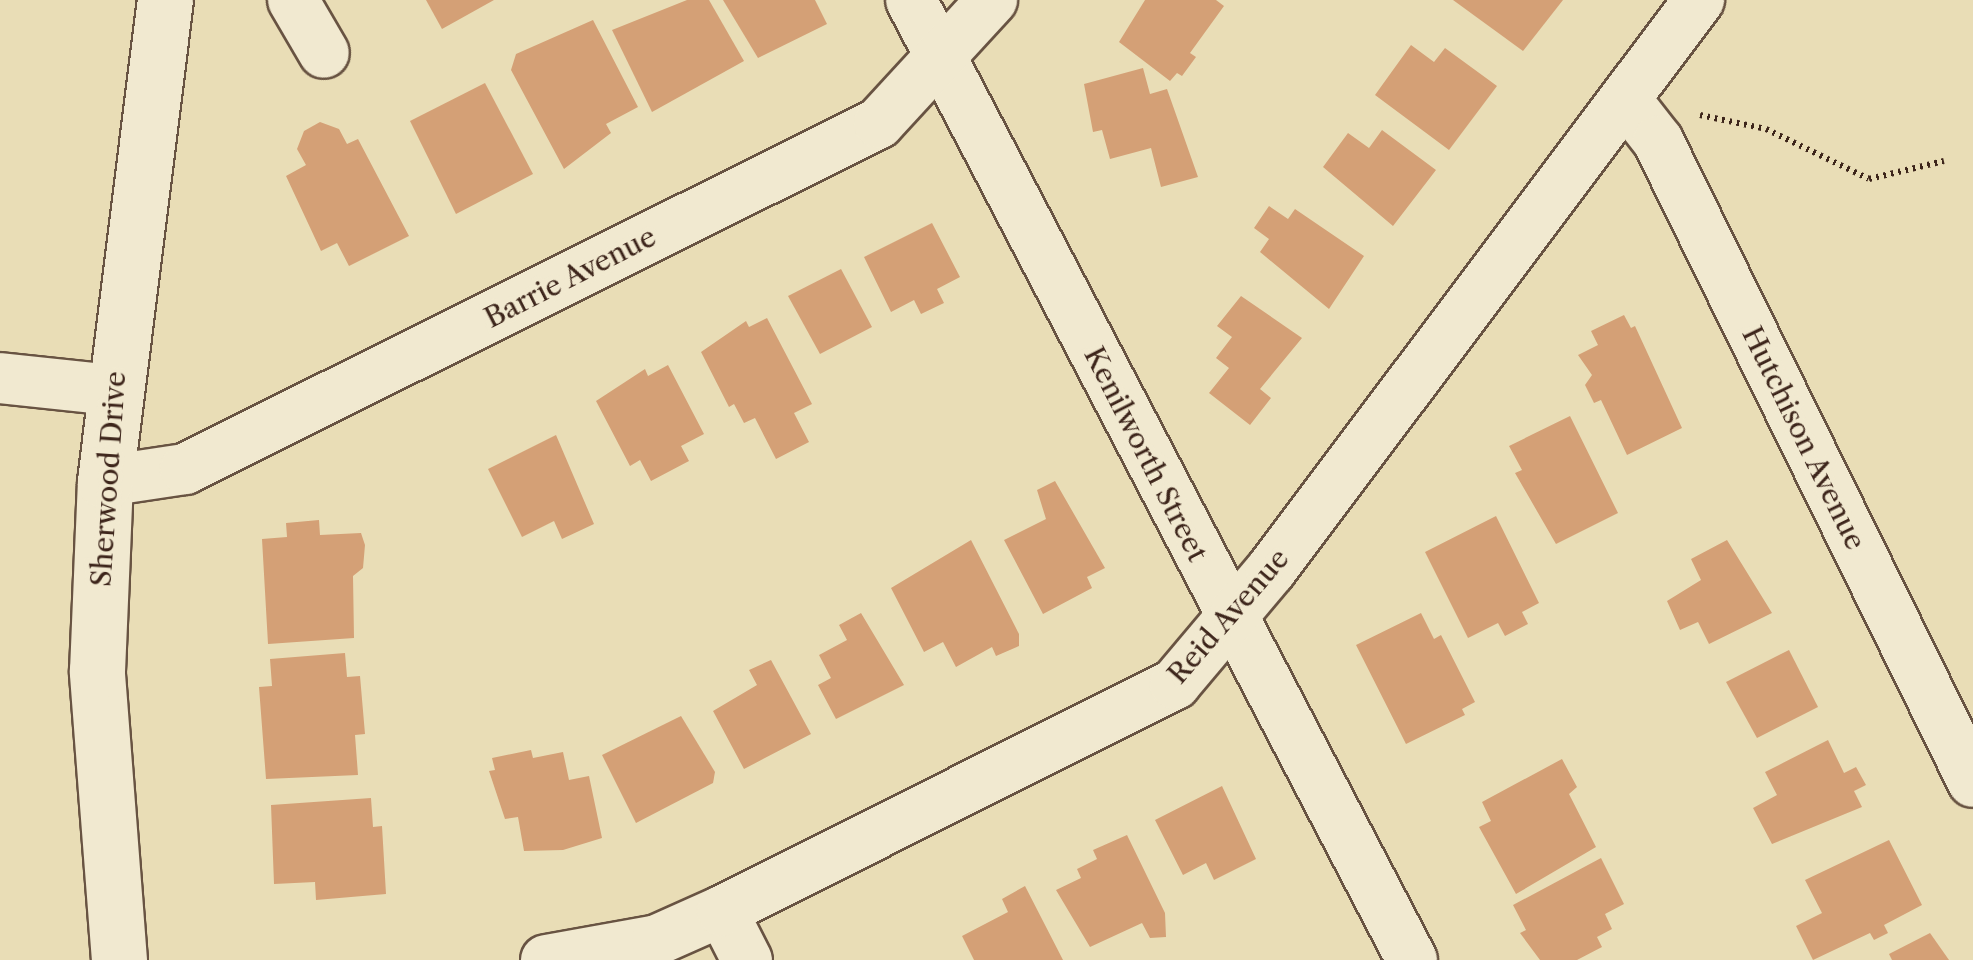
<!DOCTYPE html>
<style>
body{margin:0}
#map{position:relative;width:1973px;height:960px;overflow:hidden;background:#e9ddb6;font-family:"Libre Caslon Text",serif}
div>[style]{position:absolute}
.building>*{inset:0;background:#d4a076}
.path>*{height:6px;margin-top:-3px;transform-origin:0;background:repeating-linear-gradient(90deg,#3d251b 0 2.5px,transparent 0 7.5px)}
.roads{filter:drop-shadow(2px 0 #685342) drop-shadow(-2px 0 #685342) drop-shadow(0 2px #685342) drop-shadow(0 -2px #685342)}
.minor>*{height:50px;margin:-25px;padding:0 25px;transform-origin:25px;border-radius:25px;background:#f1e9d0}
.tertiary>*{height:55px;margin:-27.5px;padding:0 27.5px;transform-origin:27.5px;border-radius:27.5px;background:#f1e9d0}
span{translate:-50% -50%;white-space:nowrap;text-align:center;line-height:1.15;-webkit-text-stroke:10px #f1e9d0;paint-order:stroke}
.street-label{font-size:28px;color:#3d251b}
</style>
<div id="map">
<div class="building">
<i style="clip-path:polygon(426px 0,494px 0,442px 29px)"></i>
<i style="clip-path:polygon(687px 0,709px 0,744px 61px,652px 112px,612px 30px)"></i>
<i style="clip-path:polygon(723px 0,815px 0,827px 24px,758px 58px)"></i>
<i style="clip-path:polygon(1145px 0,1216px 0,1224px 6px,1190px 53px,1196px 57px,1182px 76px,1177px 73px,1170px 81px,1119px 42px)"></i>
<i style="clip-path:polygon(1453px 0,1563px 0,1523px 51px)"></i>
<i style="clip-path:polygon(593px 20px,638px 107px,606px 124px,611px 133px,564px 169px,511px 70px,516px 54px)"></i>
<i style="clip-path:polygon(1411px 45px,1434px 62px,1445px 48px,1497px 86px,1449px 150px,1375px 95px)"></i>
<i style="clip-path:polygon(1143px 68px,1150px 94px,1167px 89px,1198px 177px,1161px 187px,1151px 148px,1110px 159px,1102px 130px,1093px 132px,1084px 84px)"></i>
<i style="clip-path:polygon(485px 83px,533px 174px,456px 214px,410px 121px)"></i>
<i style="clip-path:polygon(320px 122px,339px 129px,347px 144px,358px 139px,409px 236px,349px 266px,337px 243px,321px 251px,286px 176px,306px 165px,297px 149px,304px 131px)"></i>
<i style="clip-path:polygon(1382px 130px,1436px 170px,1393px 226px,1323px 167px,1348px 133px,1369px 148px)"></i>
<i style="clip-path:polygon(1269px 206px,1288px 219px,1295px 209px,1364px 256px,1329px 309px,1260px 252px,1269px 239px,1254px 228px)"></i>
<i style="clip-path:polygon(932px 223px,960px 277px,937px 289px,944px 303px,921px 314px,914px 300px,891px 312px,864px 257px)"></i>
<i style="clip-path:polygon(841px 269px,872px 327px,820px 354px,788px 296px)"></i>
<i style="clip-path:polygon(1241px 296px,1302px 338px,1260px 389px,1271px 398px,1250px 425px,1209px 393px,1229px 368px,1216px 358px,1232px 337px,1217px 326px)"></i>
<i style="clip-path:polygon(1624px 315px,1631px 328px,1635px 326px,1682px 428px,1627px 455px,1601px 400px,1594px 403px,1585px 385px,1592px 375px,1578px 355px,1598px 345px,1591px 331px)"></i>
<i style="clip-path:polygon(767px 318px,812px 404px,794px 413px,809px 442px,776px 459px,755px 418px,744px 423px,734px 404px,729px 407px,701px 352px,746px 321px,749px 327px)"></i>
<i style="clip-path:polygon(668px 365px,704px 434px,681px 446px,689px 461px,651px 481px,640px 460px,630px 466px,596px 401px,645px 369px,648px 376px)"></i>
<i style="clip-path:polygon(1570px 416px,1618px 513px,1556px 544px,1515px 473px,1522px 470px,1509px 446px)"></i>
<i style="clip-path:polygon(556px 435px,594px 524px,562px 539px,554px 521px,522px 537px,488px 469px)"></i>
<i style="clip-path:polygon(1055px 481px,1105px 568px,1087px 577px,1092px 588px,1043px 614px,1004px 540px,1046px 519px,1037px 490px)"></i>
<i style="clip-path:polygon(1496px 516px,1539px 603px,1522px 612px,1528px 624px,1505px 636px,1498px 623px,1468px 638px,1425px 552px)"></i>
<i style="clip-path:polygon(319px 520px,320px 535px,361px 533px,365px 545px,363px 568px,353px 576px,354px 638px,268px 644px,262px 539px,287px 537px,286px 523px)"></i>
<i style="clip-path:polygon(971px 540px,1019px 634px,1019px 646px,996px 656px,992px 647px,956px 667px,943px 642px,924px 652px,891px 588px)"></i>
<i style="clip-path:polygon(1727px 540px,1772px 613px,1709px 644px,1698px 622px,1680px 630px,1667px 601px,1701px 580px,1691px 559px)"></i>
<i style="clip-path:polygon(861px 613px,904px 685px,836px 719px,818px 685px,831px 678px,819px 655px,847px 640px,839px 625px)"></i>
<i style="clip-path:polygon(1421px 613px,1434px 639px,1441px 635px,1475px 702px,1462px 709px,1465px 715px,1406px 744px,1356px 645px)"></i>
<i style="clip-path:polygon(1789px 650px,1818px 707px,1757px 738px,1726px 682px)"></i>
<i style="clip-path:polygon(345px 653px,347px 677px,360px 676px,365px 734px,355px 735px,358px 775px,266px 779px,259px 687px,272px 686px,270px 659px)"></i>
<i style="clip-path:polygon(771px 660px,811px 734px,744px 769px,713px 711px,757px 685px,749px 670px)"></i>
<i style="clip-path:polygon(681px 716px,715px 772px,713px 783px,636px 823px,602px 755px)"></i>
<i style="clip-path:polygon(1828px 740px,1844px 773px,1856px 767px,1866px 785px,1854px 791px,1862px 807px,1772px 844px,1753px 808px,1777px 795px,1765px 772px)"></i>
<i style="clip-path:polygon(531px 750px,533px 758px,563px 752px,569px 780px,589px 776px,602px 838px,563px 850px,524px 851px,518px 817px,505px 819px,489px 771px,495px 770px,492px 758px)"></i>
<i style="clip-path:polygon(1562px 759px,1577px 787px,1569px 794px,1596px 847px,1516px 894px,1479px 827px,1491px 821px,1482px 802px)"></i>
<i style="clip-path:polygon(1222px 786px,1256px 859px,1214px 880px,1206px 863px,1183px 875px,1155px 820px)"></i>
<i style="clip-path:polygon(371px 798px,373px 827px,382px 826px,386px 894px,316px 900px,315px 882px,274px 884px,271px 805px)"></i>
<i style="clip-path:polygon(1127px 835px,1165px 913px,1166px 937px,1150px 938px,1142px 923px,1090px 947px,1056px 890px,1081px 878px,1077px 869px,1097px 859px,1093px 850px)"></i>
<i style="clip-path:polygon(1889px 840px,1922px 905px,1884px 925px,1888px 933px,1874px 940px,1870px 933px,1813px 960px,1796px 926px,1822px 913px,1805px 880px)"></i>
<i style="clip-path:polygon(1601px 858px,1624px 904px,1605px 914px,1612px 929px,1597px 937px,1602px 947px,1577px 960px,1540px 960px,1520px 933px,1526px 930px,1513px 905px)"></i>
<i style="clip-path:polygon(1025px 886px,1063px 960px,974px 960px,962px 936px,1008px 912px,1002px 899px)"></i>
<i style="clip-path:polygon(1930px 933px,1949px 960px,1892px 960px,1889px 954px)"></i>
</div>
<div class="path">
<i style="left:1700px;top:115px;width:67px;rotate:12deg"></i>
<i style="left:1766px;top:129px;width:114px;rotate:25.9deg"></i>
<i style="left:1869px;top:179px;width:77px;rotate:-13.5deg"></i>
</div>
<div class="roads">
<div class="minor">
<i style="left:293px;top:0;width:61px;rotate:59.7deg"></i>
<i style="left:911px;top:0;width:1083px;rotate:62.44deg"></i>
<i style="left:1626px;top:100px;width:52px;rotate:52deg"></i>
<i style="left:1658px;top:141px;width:714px;rotate:63.83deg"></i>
<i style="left:0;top:378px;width:113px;rotate:6.1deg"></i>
<i style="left:105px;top:481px;width:81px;rotate:-8.5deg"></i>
<i style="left:185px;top:469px;width:775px;rotate:-26.5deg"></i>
<i style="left:879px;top:123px;width:167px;rotate:-47.4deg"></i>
<i style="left:722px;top:911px;width:55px;rotate:63deg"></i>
<i style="left:546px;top:960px;width:113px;rotate:-10.2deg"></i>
<i style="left:657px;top:940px;width:71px;rotate:-24deg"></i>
<i style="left:722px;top:911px;width:507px;rotate:-26.62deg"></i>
<i style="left:1175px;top:684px;width:149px;rotate:-49.9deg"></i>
<i style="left:1271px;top:570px;width:713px;rotate:-53.1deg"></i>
</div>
<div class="tertiary">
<i style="left:119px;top:960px;width:290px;rotate:-94.4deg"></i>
<i style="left:97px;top:671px;width:190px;rotate:-87.6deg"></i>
<i style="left:105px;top:481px;width:485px;rotate:-82.9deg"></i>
</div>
</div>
<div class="street-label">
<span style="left:570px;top:277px;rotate:-27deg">Barrie Avenue</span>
<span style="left:1804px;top:438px;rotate:64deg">Hutchison Avenue</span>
<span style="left:1146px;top:454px;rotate:63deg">Kenilworth Street</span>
<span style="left:108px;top:479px;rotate:-86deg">Sherwood Drive</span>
<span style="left:1228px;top:616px;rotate:-49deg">Reid Avenue</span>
</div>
</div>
